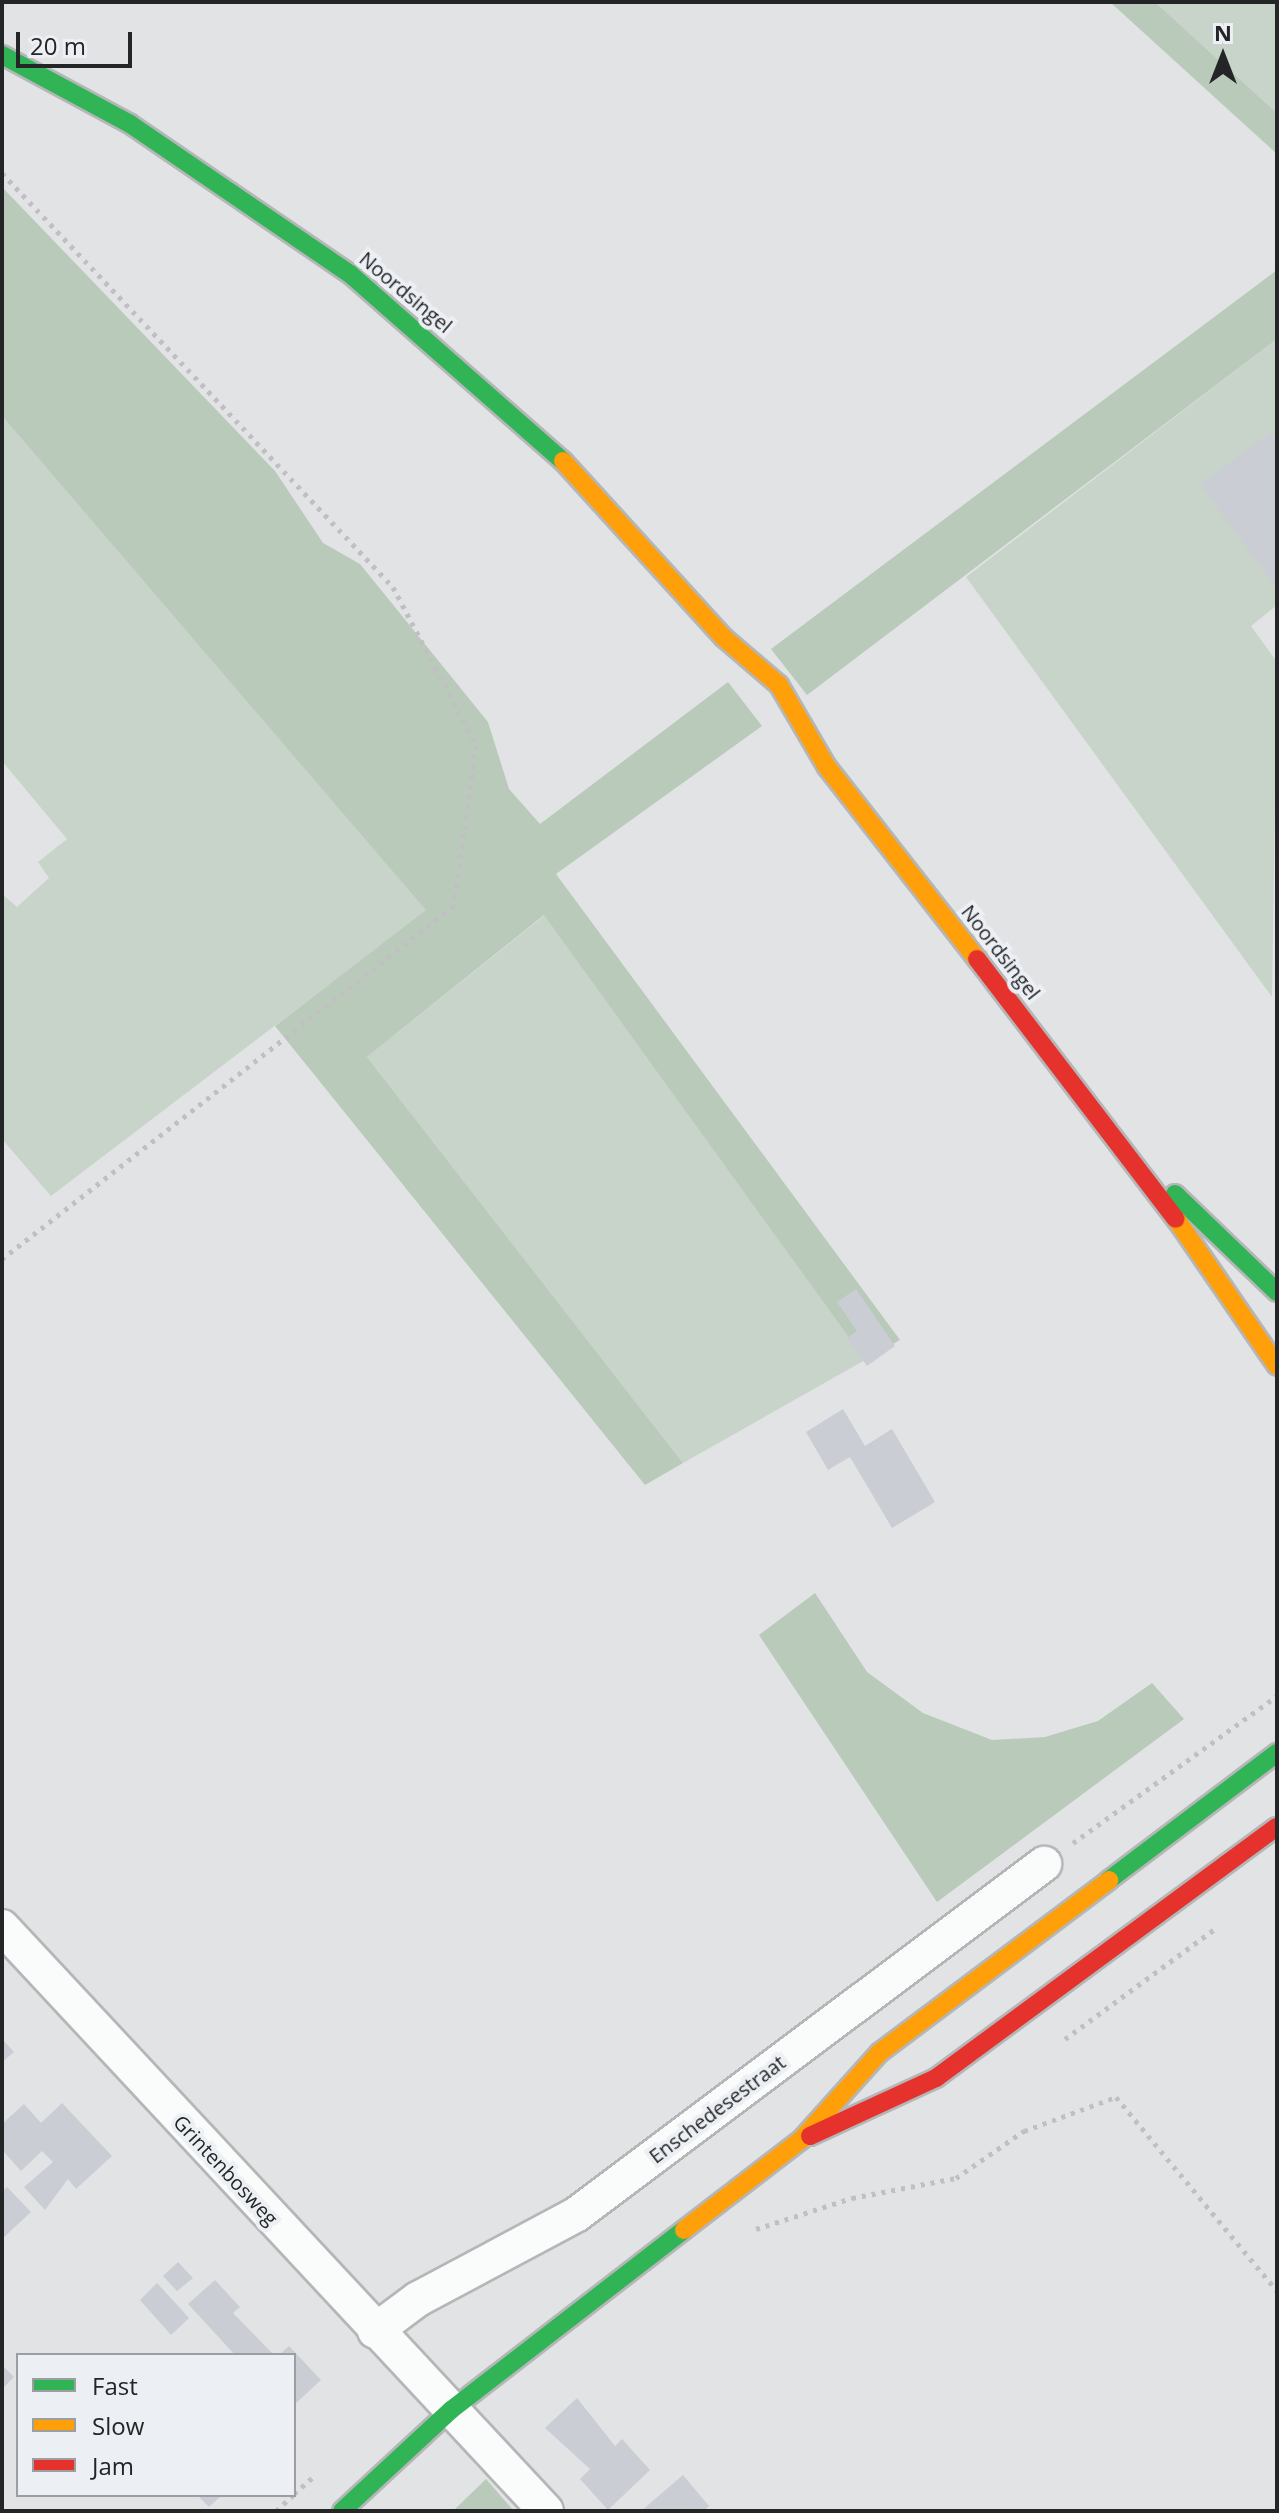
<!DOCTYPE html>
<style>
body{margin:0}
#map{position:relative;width:1279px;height:2513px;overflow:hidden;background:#e1e3e5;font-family:"Open Sans",sans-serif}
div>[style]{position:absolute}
.green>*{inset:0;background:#c8d4c9}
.forest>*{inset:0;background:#b9caba}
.building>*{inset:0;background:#cacdd4}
.path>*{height:5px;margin-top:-2.5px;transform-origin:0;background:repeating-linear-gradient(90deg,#c0c0c2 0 4px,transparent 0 10px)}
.roads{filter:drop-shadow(2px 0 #b5b6b8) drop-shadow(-2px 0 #b5b6b8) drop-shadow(0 2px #b5b6b8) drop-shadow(0 -2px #b5b6b8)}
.street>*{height:34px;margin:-17px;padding:0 17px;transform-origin:17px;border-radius:17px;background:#fafbfb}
.fast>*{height:18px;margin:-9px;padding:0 9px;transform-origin:9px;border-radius:9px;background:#30b455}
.slow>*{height:18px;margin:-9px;padding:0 9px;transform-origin:9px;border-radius:9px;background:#ff9f0a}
.jam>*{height:18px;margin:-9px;padding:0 9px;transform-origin:9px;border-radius:9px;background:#e5322d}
span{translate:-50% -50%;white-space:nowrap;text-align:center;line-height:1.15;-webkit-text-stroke:8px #eceff4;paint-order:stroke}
.street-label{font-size:20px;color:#242527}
.frame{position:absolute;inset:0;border:4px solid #242527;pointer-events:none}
.legend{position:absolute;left:16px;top:2353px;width:280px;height:144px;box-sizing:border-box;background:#eceff4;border:2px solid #9c9ea2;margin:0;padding:10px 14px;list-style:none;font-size:24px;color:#242527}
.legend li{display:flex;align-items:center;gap:16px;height:40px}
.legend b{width:40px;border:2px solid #9c9ea2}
.north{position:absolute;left:1183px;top:16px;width:80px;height:80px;-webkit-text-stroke:6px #eceff4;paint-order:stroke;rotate:0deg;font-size:22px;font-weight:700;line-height:32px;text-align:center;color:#242527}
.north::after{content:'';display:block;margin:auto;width:28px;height:36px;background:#242527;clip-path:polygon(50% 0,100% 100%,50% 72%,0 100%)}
.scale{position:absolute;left:16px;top:32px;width:116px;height:36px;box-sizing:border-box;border:4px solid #242527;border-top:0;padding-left:10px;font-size:24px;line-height:28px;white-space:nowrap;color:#242527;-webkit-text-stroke:6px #eceff4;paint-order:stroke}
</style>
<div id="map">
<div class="green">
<i style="clip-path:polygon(1155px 2px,1277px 2px,1277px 113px)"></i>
<i style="clip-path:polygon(1277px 339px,1277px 605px,1251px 626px,1277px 662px,1272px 997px,966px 577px)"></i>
<i style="clip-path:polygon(2px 416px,427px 910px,51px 1196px,2px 1139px,2px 894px,17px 907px,49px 878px,38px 862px,67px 839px,2px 761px)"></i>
<i style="clip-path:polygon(545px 915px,865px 1360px,683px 1463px,367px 1057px)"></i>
</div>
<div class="forest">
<i style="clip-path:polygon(1110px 2px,1155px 2px,1277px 113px,1277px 154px)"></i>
<i style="clip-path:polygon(2px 187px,275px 471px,323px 543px,360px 564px,488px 722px,509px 789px,540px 824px,728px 682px,762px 726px,556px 874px,900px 1340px,865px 1360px,544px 915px,367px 1057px,683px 1463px,645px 1485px,275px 1026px,426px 910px,2px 416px)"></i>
<i style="clip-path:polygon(1277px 270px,1277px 339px,807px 695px,771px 649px)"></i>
<i style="clip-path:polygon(815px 1593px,867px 1672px,923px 1713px,992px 1740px,1045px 1737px,1098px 1721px,1152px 1683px,1184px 1719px,937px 1902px,759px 1635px)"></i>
<i style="clip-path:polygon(486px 2479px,514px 2511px,453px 2511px)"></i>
</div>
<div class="building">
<i style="clip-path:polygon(1271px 432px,1277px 440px,1277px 589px,1200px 484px)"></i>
<i style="clip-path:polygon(856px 1289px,895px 1346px,867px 1366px,847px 1338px,857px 1331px,837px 1302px)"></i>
<i style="clip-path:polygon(843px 1409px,865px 1446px,892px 1429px,935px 1502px,892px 1528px,850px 1457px,828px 1470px,806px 1432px)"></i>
<i style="clip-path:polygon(2px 2039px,14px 2052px,2px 2062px)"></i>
<i style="clip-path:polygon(62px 2103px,112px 2156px,76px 2189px,68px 2179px,45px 2210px,24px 2187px,53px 2162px,42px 2151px,21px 2171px,4px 2152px,2px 2124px,24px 2104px,41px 2123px)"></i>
<i style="clip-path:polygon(7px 2187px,31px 2212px,2px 2239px,2px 2192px)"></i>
<i style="clip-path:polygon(178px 2262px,193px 2278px,177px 2291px,163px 2276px)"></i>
<i style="clip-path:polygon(215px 2280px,240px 2307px,233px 2313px,274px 2355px,235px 2355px,188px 2304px)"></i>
<i style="clip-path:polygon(157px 2283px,189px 2318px,171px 2335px,140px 2300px)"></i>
<i style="clip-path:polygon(289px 2346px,321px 2380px,294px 2405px,294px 2355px,279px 2355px)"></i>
<i style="clip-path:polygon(2px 2365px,14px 2377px,2px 2389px)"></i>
<i style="clip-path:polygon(577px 2398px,615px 2446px,622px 2439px,650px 2470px,608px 2510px,580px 2479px,590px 2469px,545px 2428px)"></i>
<i style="clip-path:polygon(683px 2475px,709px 2506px,704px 2511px,641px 2511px)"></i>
<i style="clip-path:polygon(197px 2495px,222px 2495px,209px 2507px)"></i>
</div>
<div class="path">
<i style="left:2px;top:173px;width:569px;rotate:46.64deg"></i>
<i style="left:393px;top:587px;width:178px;rotate:62.3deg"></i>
<i style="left:476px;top:745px;width:162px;rotate:97.8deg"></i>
<i style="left:454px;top:906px;width:574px;rotate:142.01deg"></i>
<i style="left:1073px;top:1843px;width:251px;rotate:-35.8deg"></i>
<i style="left:1065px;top:2039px;width:186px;rotate:-36.3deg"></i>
<i style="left:756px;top:2229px;width:101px;rotate:-17.9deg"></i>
<i style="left:852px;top:2198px;width:106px;rotate:-10.9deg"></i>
<i style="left:956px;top:2178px;width:83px;rotate:-34.7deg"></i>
<i style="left:1024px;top:2131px;width:98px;rotate:-20.3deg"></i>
<i style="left:1116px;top:2097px;width:252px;rotate:50.3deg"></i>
<i style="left:294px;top:2494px;width:25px;rotate:-42deg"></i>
<i style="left:276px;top:2511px;width:23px;rotate:-43deg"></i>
</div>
<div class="roads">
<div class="street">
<i style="left:2px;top:1927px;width:798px;rotate:47.03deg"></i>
<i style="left:375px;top:2331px;width:54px;rotate:-36.7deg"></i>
<i style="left:418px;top:2299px;width:180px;rotate:-28.1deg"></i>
<i style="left:577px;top:2214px;width:584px;rotate:-36.85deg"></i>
</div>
<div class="fast">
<i style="left:2px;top:55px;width:145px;rotate:28.3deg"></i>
<i style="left:130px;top:124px;width:266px;rotate:34.3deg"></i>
<i style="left:350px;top:274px;width:283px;rotate:41.3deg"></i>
<i style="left:1175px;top:1194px;width:141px;rotate:43.9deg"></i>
<i style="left:1109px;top:1880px;width:211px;rotate:-37.1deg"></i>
<i style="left:342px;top:2511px;width:149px;rotate:-42.8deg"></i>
<i style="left:451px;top:2410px;width:294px;rotate:-37.7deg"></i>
</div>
<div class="slow">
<i style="left:563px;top:461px;width:238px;rotate:47.7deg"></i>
<i style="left:723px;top:637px;width:74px;rotate:40.6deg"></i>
<i style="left:779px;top:685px;width:95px;rotate:59.7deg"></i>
<i style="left:827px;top:767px;width:244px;rotate:52deg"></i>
<i style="left:1176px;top:1219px;width:178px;rotate:55.5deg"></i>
<i style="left:684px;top:2230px;width:148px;rotate:-37.6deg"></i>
<i style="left:801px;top:2140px;width:117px;rotate:-48.1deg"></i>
<i style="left:879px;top:2053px;width:288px;rotate:-36.9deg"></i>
</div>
<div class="jam">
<i style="left:977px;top:959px;width:327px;rotate:52.6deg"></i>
<i style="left:810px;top:2136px;width:139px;rotate:-24.7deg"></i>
<i style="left:936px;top:2078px;width:423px;rotate:-36.4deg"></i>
</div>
</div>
<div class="street-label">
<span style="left:406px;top:292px;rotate:40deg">Noordsingel</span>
<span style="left:1001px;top:952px;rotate:52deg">Noordsingel</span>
<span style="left:717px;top:2109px;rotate:-37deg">Enschedesestraat</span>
<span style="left:226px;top:2170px;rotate:47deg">Grintenbosweg</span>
</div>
<div class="frame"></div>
<ul class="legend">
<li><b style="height:10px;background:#30b455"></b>Fast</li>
<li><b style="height:10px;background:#ff9f0a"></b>Slow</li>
<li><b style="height:10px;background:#e5322d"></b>Jam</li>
</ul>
<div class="north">N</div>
<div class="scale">20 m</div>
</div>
